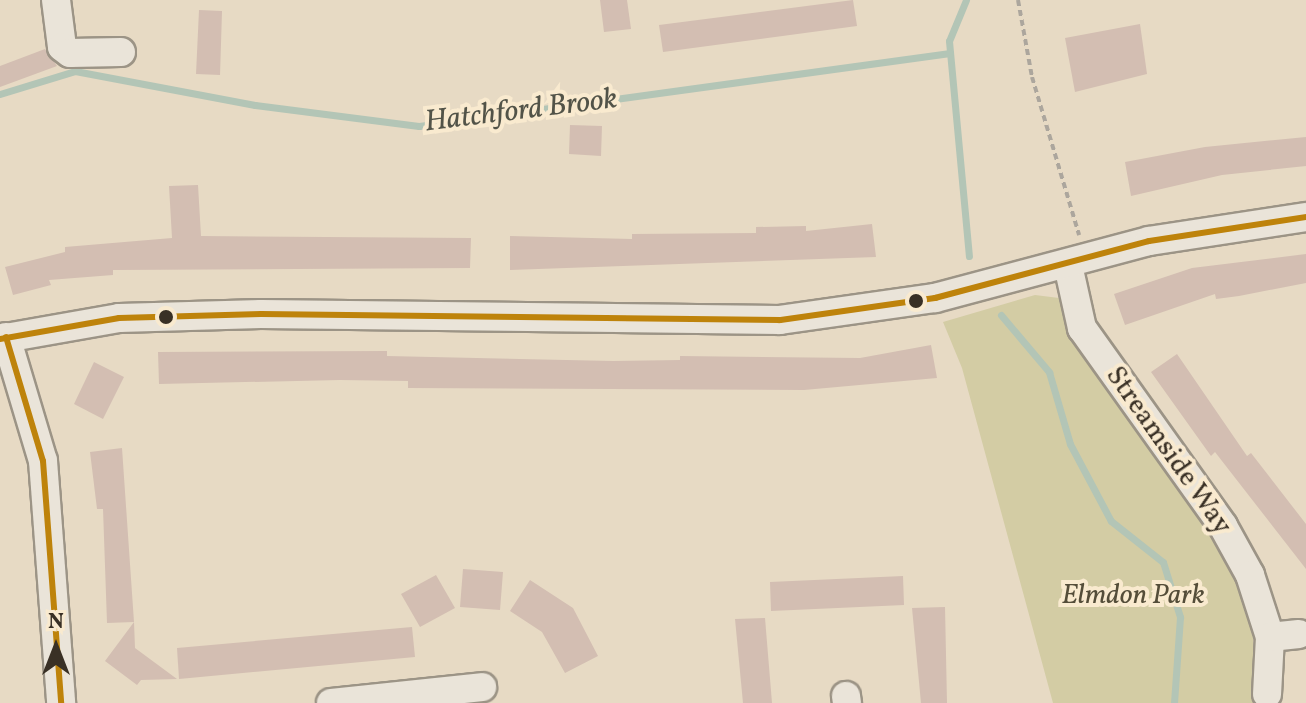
<!DOCTYPE html>
<style>
body{margin:0}
#map{position:relative;width:1306px;height:703px;overflow:hidden;background:#e7dac4;font-family:Vollkorn,serif}
div>[style]{position:absolute}
.green>*{inset:0;background:#d3cca4}
.stream>*{height:7px;margin:-3.5px;padding:0 3.5px;transform-origin:3.5px;border-radius:3.5px;background:#b3c5b6}
.building>*{inset:0;background:#d3beb2}
.path>*{height:4px;margin-top:-2px;transform-origin:0;background:repeating-linear-gradient(90deg,#aca69d 0 6px,transparent 0 10px)}
.roads{filter:drop-shadow(2px 0 #9c9486) drop-shadow(-2px 0 #9c9486) drop-shadow(0 2px #9c9486) drop-shadow(0 -2px #9c9486)}
.minor>*{height:28px;margin:-14px;padding:0 14px;transform-origin:14px;border-radius:14px;background:#eae4d9}
.bus-1>*{height:6px;margin:-3px;padding:0 3px;transform-origin:3px;border-radius:3px;background:#be830b}
.dots>*{width:22px;height:22px;translate:-50% -50%;box-sizing:border-box;border:4px solid #f9eacf;border-radius:50%}
span{translate:-50% -50%;white-space:nowrap;text-align:center;line-height:1.15;-webkit-text-stroke:8px #f9eacf;paint-order:stroke}
.street-label{font-size:28px;color:#393025}
.park-label{font-size:28px;color:#544d39;font-style:italic}
.water-label{font-size:30px;color:#525348;font-style:italic}
.north{position:absolute;left:16px;top:607px;width:80px;height:80px;-webkit-text-stroke:6px #f9eacf;paint-order:stroke;rotate:0deg;font-size:22px;font-weight:700;line-height:32px;text-align:center;color:#393025}
.north::after{content:'';display:block;margin:auto;width:28px;height:36px;background:#393025;clip-path:polygon(50% 0,100% 100%,50% 72%,0 100%)}
</style>
<div id="map">
<div class="green">
<i style="clip-path:polygon(1035px 295px,1059px 298px,1069px 321px,1242px 574px,1252px 608px,1256px 703px,1053px 703px,962px 368px,943px 322px)"></i>
</div>
<div class="stream">
<i style="left:966px;top:0;width:44px;rotate:112.5deg"></i>
<i style="left:949px;top:41px;width:216px;rotate:84.7deg"></i>
<i style="left:0;top:94px;width:78px;rotate:-17deg"></i>
<i style="left:75px;top:71px;width:183px;rotate:10.7deg"></i>
<i style="left:255px;top:105px;width:165px;rotate:7.3deg"></i>
<i style="left:419px;top:126px;width:536px;rotate:-7.83deg"></i>
<i style="left:1001px;top:315px;width:75px;rotate:49.9deg"></i>
<i style="left:1049px;top:372px;width:75px;rotate:73.7deg"></i>
<i style="left:1070px;top:444px;width:87px;rotate:62deg"></i>
<i style="left:1111px;top:521px;width:66px;rotate:38.3deg"></i>
<i style="left:1163px;top:562px;width:58px;rotate:72.8deg"></i>
<i style="left:1180px;top:617px;width:86px;rotate:94deg"></i>
</div>
<div class="building">
<i style="clip-path:polygon(600px 0,627px 0,631px 29px,604px 32px)"></i>
<i style="clip-path:polygon(853px 0,857px 26px,663px 52px,659px 25px)"></i>
<i style="clip-path:polygon(199px 10px,222px 11px,220px 75px,196px 74px)"></i>
<i style="clip-path:polygon(1140px 24px,1147px 74px,1075px 92px,1065px 38px)"></i>
<i style="clip-path:polygon(45px 49px,57px 66px,0 87px,0 66px)"></i>
<i style="clip-path:polygon(570px 125px,602px 126px,601px 156px,569px 154px)"></i>
<i style="clip-path:polygon(1306px 137px,1306px 166px,1222px 175px,1131px 196px,1125px 162px,1205px 147px)"></i>
<i style="clip-path:polygon(198px 185px,201px 236px,471px 238px,470px 268px,113px 270px,113px 275px,49px 280px,51px 285px,13px 295px,5px 267px,65px 252px,65px 247px,172px 238px,169px 186px)"></i>
<i style="clip-path:polygon(872px 224px,876px 257px,510px 270px,510px 236px,632px 239px,632px 234px,756px 233px,756px 227px,806px 226px,806px 231px)"></i>
<i style="clip-path:polygon(1306px 254px,1306px 283px,1239px 296px,1216px 299px,1215px 294px,1125px 325px,1114px 294px,1192px 268px)"></i>
<i style="clip-path:polygon(931px 345px,937px 378px,804px 390px,408px 388px,408px 381px,340px 380px,159px 384px,158px 352px,387px 351px,387px 356px,613px 361px,680px 360px,680px 356px,860px 358px)"></i>
<i style="clip-path:polygon(1177px 354px,1247px 456px,1251px 453px,1306px 524px,1306px 569px,1215px 452px,1211px 456px,1151px 372px)"></i>
<i style="clip-path:polygon(94px 362px,124px 377px,103px 419px,74px 404px)"></i>
<i style="clip-path:polygon(122px 448px,134px 622px,107px 623px,103px 509px,97px 509px,90px 452px)"></i>
<i style="clip-path:polygon(463px 569px,503px 572px,500px 610px,460px 607px)"></i>
<i style="clip-path:polygon(436px 575px,455px 608px,420px 627px,401px 594px)"></i>
<i style="clip-path:polygon(903px 576px,904px 605px,771px 611px,770px 582px)"></i>
<i style="clip-path:polygon(530px 580px,573px 608px,598px 656px,565px 673px,542px 632px,510px 611px)"></i>
<i style="clip-path:polygon(945px 607px,947px 703px,921px 703px,912px 608px)"></i>
<i style="clip-path:polygon(765px 618px,772px 703px,743px 703px,735px 619px)"></i>
<i style="clip-path:polygon(134px 622px,135px 648px,177px 679px,141px 680px,137px 685px,105px 661px)"></i>
<i style="clip-path:polygon(412px 627px,415px 657px,179px 679px,177px 648px)"></i>
</div>
<div class="path">
<i style="left:1018px;top:0;width:78px;rotate:79.7deg"></i>
<i style="left:1032px;top:77px;width:165px;rotate:73.4deg"></i>
</div>
<div class="roads">
<div class="minor">
<i style="left:56px;top:0;width:47px;rotate:82.7deg"></i>
<i style="left:62px;top:47px;width:10px;rotate:37deg"></i>
<i style="left:70px;top:53px;width:51px;rotate:-1.1deg"></i>
<i style="left:1068px;top:265px;width:65px;rotate:77.5deg"></i>
<i style="left:1082px;top:328px;width:243px;rotate:54.5deg"></i>
<i style="left:1223px;top:526px;width:56px;rotate:61.1deg"></i>
<i style="left:1250px;top:575px;width:65px;rotate:72.1deg"></i>
<i style="left:1270px;top:637px;width:57px;rotate:93deg"></i>
<i style="left:6px;top:337px;width:129px;rotate:73.4deg"></i>
<i style="left:43px;top:461px;width:243px;rotate:85.7deg"></i>
<i style="left:0;top:339px;width:121px;rotate:-10deg"></i>
<i style="left:119px;top:318px;width:142px;rotate:-1.6deg"></i>
<i style="left:261px;top:314px;width:519px;rotate:0.66deg"></i>
<i style="left:780px;top:320px;width:157px;rotate:-8.1deg"></i>
<i style="left:935px;top:298px;width:221px;rotate:-14.9deg"></i>
<i style="left:1149px;top:241px;width:159px;rotate:-8.7deg"></i>
<i style="left:1270px;top:637px;width:29px;rotate:-6deg"></i>
<i style="left:846px;top:696px;width:7px;rotate:82deg"></i>
<i style="left:331px;top:703px;width:152px;rotate:-6deg"></i>
</div>
</div>
<div class="bus-1">
<i style="left:6px;top:337px;width:129px;rotate:73.4deg"></i>
<i style="left:43px;top:461px;width:243px;rotate:85.7deg"></i>
<i style="left:0;top:339px;width:121px;rotate:-10deg"></i>
<i style="left:119px;top:318px;width:142px;rotate:-1.6deg"></i>
<i style="left:261px;top:314px;width:519px;rotate:0.66deg"></i>
<i style="left:780px;top:320px;width:157px;rotate:-8.1deg"></i>
<i style="left:935px;top:298px;width:221px;rotate:-14.9deg"></i>
<i style="left:1149px;top:241px;width:159px;rotate:-8.7deg"></i>
</div>
<div class="dots">
<i style="left:916px;top:301px;background:#393025"></i>
<i style="left:166px;top:317px;background:#393025"></i>
</div>
<div class="street-label">
<span style="left:1168px;top:451px;rotate:55deg">Streamside Way</span>
</div>
<div class="park-label">
<span style="left:1133px;top:596px">Elmdon Park</span>
</div>
<div class="water-label">
<span style="left:521px;top:111px;rotate:-7deg">Hatchford Brook</span>
</div>
<div class="north">N</div>
</div>
